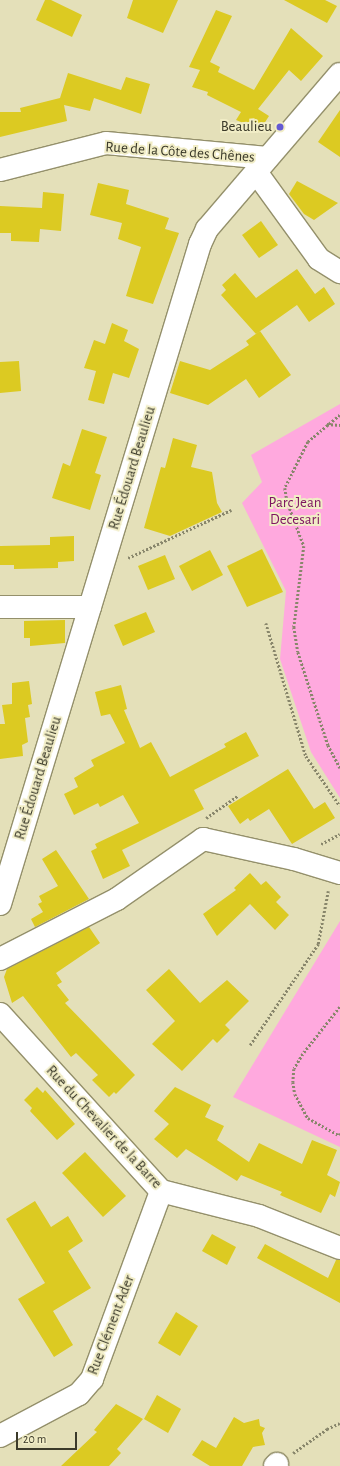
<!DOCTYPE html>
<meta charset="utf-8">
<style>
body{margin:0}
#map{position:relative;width:340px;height:1466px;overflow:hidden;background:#e4e0b9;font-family:"Alegreya Sans",sans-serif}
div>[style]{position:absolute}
.green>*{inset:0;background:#ffa9de}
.building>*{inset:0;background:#dcca22}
.path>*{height:2.5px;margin-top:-1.25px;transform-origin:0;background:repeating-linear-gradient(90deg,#88866b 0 2px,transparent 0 4px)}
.roads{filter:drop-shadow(1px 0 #94906b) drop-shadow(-1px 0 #94906b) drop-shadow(0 1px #94906b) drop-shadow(0 -1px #94906b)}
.street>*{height:22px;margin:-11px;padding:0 11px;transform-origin:11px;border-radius:11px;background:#fff}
.secondary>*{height:22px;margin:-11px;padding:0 11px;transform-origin:11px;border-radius:11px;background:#fff}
.dots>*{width:11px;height:11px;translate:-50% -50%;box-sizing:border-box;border:2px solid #f1edc6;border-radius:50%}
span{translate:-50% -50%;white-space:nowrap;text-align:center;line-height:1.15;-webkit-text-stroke:4px #f1edc6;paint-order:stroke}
.poi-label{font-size:15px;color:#3b3a2a}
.right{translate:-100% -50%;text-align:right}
.street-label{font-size:15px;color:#3b3a2a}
.park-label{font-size:15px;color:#7e1561}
.scale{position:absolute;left:16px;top:1432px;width:61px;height:18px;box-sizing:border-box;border:2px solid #3b3a2a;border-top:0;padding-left:5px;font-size:12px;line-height:14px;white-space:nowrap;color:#3b3a2a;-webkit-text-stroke:3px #f1edc6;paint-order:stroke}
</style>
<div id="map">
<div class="green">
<i style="clip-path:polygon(340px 404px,340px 798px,311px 752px,280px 659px,286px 591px,242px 503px,262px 482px,251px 455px)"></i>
<i style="clip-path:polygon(340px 921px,340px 1147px,233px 1097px)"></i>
</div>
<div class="building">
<i style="clip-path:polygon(45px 0,51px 0,82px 15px,72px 37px,36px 20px)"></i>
<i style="clip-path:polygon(133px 0,178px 0,163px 33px,127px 18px)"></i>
<i style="clip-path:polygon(284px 0,325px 0,337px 6px,327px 23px)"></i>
<i style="clip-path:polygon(216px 10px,232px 16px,210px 62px,220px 67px,218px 72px,254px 90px,291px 28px,323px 56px,301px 81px,289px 70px,258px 109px,269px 116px,260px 130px,236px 120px,241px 112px,207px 95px,208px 92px,192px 87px,200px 70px,189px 67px)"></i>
<i style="clip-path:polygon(68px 73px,121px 90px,126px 77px,150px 84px,141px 114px,94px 98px,90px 111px,64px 105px,67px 121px,0 137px,0 112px,21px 112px,20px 108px,60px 98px)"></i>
<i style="clip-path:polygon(340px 110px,340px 157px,318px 142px)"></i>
<i style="clip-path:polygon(297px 181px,338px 203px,314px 220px,304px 214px,289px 194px)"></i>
<i style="clip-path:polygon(98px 183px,129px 190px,126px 204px,169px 218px,165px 229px,179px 233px,153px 304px,126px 296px,141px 247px,118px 239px,122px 223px,90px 215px)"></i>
<i style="clip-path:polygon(43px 192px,64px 194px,61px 231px,40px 229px,39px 242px,11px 241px,11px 233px,0 233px,0 206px,42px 208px)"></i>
<i style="clip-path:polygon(261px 221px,278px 245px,259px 258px,242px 235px)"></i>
<i style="clip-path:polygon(297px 269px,315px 294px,324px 287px,335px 304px,309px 322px,297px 305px,256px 334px,221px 295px,226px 290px,222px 285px,235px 273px,256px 298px)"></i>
<i style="clip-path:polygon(112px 323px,128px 330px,124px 341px,139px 349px,129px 378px,113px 373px,104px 404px,88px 400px,96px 371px,84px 368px,94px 340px,105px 344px)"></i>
<i style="clip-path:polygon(260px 331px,291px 375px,259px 398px,246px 379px,208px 405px,170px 393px,180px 361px,210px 370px,249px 345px,246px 341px)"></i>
<i style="clip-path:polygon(19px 361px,21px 391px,0 393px,0 362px)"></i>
<i style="clip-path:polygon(82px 429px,107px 437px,95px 473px,101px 475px,90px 510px,52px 498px,63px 463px,70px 466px)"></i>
<i style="clip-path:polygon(173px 438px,197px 445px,191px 467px,212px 472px,217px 503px,222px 512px,170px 536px,144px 528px,161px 467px,165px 468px)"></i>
<i style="clip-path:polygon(74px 536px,74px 561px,58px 562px,58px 568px,14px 569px,14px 565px,0 565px,0 546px,50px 545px,50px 537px)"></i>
<i style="clip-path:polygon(262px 549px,283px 592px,247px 607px,227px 566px)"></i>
<i style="clip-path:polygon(210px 550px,223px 575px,192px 591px,179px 566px)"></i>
<i style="clip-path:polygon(165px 555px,175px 579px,148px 590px,138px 566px)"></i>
<i style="clip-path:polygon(146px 612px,155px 632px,123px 646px,114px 625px)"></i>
<i style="clip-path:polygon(65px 620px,65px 643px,30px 646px,30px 638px,24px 638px,24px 621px)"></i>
<i style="clip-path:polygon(29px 681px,32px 704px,28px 705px,30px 717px,25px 718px,28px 742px,22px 745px,23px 756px,0 759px,0 724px,5px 724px,2px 705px,12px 704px,12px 683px)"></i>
<i style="clip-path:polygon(121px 685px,127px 709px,124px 710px,140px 748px,151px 742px,170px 777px,226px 747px,224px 744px,246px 732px,259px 756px,194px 790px,204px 809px,122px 850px,130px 866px,103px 879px,91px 851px,97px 848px,95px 844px,139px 823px,123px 795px,100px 807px,98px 803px,74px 815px,64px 794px,78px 787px,74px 778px,94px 766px,91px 760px,125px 743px,110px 714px,101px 716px,95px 692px)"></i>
<i style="clip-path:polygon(288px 769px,314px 809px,325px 802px,335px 818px,292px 844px,269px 809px,250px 821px,248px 818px,240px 824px,228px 806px)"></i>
<i style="clip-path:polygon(56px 850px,89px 899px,35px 927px,31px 919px,43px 912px,38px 904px,42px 902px,39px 896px,58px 886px,42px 859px)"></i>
<i style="clip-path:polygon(250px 873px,261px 885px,266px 881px,281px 897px,276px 902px,289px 915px,275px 930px,250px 904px,217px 936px,203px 914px,236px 890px,234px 888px)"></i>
<i style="clip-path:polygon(89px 927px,100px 943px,56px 973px,62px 982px,57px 985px,69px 1000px,65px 1003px,135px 1075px,116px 1094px,114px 1092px,109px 1097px,92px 1080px,98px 1075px,76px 1053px,71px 1057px,23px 996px,12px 1003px,4px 977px,7px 969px)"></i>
<i style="clip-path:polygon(169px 969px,200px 1003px,227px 980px,249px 1001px,225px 1025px,230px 1030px,217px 1043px,213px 1039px,182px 1071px,152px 1044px,175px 1021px,146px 990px)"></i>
<i style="clip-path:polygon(37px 1087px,43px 1093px,45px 1090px,75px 1124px,57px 1140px,30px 1111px,32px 1108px,24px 1100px)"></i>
<i style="clip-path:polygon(175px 1087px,211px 1105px,205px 1117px,224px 1126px,217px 1140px,249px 1162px,259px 1143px,302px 1164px,312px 1140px,337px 1150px,327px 1175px,340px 1182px,335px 1197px,330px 1194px,321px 1213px,280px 1195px,282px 1192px,241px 1175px,237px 1181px,186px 1149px,177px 1158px,154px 1139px,169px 1124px,154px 1111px)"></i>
<i style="clip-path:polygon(85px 1152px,126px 1196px,103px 1217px,62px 1173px)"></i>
<i style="clip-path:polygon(35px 1201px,51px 1227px,68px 1216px,83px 1241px,68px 1251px,91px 1288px,53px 1311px,73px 1345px,54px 1357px,18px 1299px,45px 1283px,6px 1219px)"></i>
<i style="clip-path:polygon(212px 1234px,236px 1247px,227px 1265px,202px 1251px)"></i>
<i style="clip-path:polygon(265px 1244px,328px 1278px,336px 1260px,340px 1260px,340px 1303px,257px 1258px)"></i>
<i style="clip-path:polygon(176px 1312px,198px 1326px,180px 1356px,158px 1343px)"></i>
<i style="clip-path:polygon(157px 1395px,181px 1409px,168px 1433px,144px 1419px)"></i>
<i style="clip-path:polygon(116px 1404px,143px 1419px,117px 1449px,121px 1453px,109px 1466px,61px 1466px,97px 1432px,94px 1430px)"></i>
<i style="clip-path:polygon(234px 1417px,244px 1423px,259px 1419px,260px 1426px,265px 1428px,262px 1433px,265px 1445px,253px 1447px,242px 1466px,210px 1466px,192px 1455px,202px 1440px,216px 1448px)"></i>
</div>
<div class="path">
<i style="left:340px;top:415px;width:42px;rotate:139.8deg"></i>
<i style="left:308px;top:442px;width:51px;rotate:116.6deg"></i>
<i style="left:285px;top:488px;width:13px;rotate:81deg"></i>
<i style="left:287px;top:501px;width:48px;rotate:69.3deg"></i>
<i style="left:304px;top:546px;width:82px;rotate:97deg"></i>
<i style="left:294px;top:627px;width:25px;rotate:81deg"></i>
<i style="left:298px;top:652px;width:98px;rotate:72.1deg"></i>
<i style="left:328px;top:745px;width:26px;rotate:62deg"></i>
<i style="left:327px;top:424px;width:13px;rotate:4deg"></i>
<i style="left:128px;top:558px;width:114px;rotate:-25deg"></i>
<i style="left:266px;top:623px;width:139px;rotate:73.3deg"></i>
<i style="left:306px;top:756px;width:60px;rotate:55.8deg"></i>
<i style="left:206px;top:818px;width:39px;rotate:-35deg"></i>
<i style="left:321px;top:844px;width:21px;rotate:-28deg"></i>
<i style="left:340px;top:1007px;width:60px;rotate:128.2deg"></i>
<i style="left:303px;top:1054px;width:17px;rotate:121deg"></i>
<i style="left:294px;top:1069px;width:13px;rotate:94deg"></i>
<i style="left:293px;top:1082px;width:12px;rotate:81deg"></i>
<i style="left:295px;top:1094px;width:27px;rotate:62deg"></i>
<i style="left:308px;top:1118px;width:35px;rotate:29deg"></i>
<i style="left:339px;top:1135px;width:2px;rotate:-63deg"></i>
<i style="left:250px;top:1045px;width:122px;rotate:-56deg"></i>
<i style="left:318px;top:944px;width:54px;rotate:-79.3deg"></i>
<i style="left:293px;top:1453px;width:42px;rotate:-35.2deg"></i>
<i style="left:327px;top:1429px;width:14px;rotate:-25deg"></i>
</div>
<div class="roads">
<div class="street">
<i style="left:0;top:170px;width:109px;rotate:-14.3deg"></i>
<i style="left:106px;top:143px;width:162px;rotate:5.3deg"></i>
<i style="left:256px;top:172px;width:107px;rotate:54.1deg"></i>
<i style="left:319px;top:259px;width:25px;rotate:32deg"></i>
<i style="left:0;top:607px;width:90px"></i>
<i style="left:0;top:959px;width:131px;rotate:-27.1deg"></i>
<i style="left:117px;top:899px;width:105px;rotate:-34.9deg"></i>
<i style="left:203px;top:839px;width:93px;rotate:12.4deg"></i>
<i style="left:294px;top:859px;width:48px;rotate:16.9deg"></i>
<i style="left:0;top:1014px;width:239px;rotate:47.7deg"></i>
<i style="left:161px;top:1191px;width:101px;rotate:14.3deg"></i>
<i style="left:259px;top:1216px;width:87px;rotate:21.6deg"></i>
<i style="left:0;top:1436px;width:89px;rotate:-28deg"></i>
<i style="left:79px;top:1394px;width:20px;rotate:-49deg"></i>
<i style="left:92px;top:1379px;width:200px;rotate:-69.8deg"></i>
<i style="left:275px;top:1466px;width:3px;rotate:-45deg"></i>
</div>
<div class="secondary">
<i style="left:0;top:904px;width:690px;rotate:-73.14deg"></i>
<i style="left:200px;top:244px;width:17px;rotate:-65deg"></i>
<i style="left:207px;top:229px;width:204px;rotate:-49.4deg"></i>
</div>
</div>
<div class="dots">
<i style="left:280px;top:127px;background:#645ad3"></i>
</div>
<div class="poi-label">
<span class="right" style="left:272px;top:127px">Beaulieu</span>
</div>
<div class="street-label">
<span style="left:180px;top:152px;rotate:4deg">Rue de la Côte des Chênes</span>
<span style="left:132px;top:468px;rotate:-73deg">Rue Édouard Beaulieu</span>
<span style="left:38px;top:778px;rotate:-73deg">Rue Édouard Beaulieu</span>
<span style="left:104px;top:1127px;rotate:47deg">Rue du Chevalier de la Barre</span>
<span style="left:111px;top:1325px;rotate:-69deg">Rue Clément Ader</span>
</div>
<div class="park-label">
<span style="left:295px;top:511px">Parc Jean<br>Decesari</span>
</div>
<div class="scale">20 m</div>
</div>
